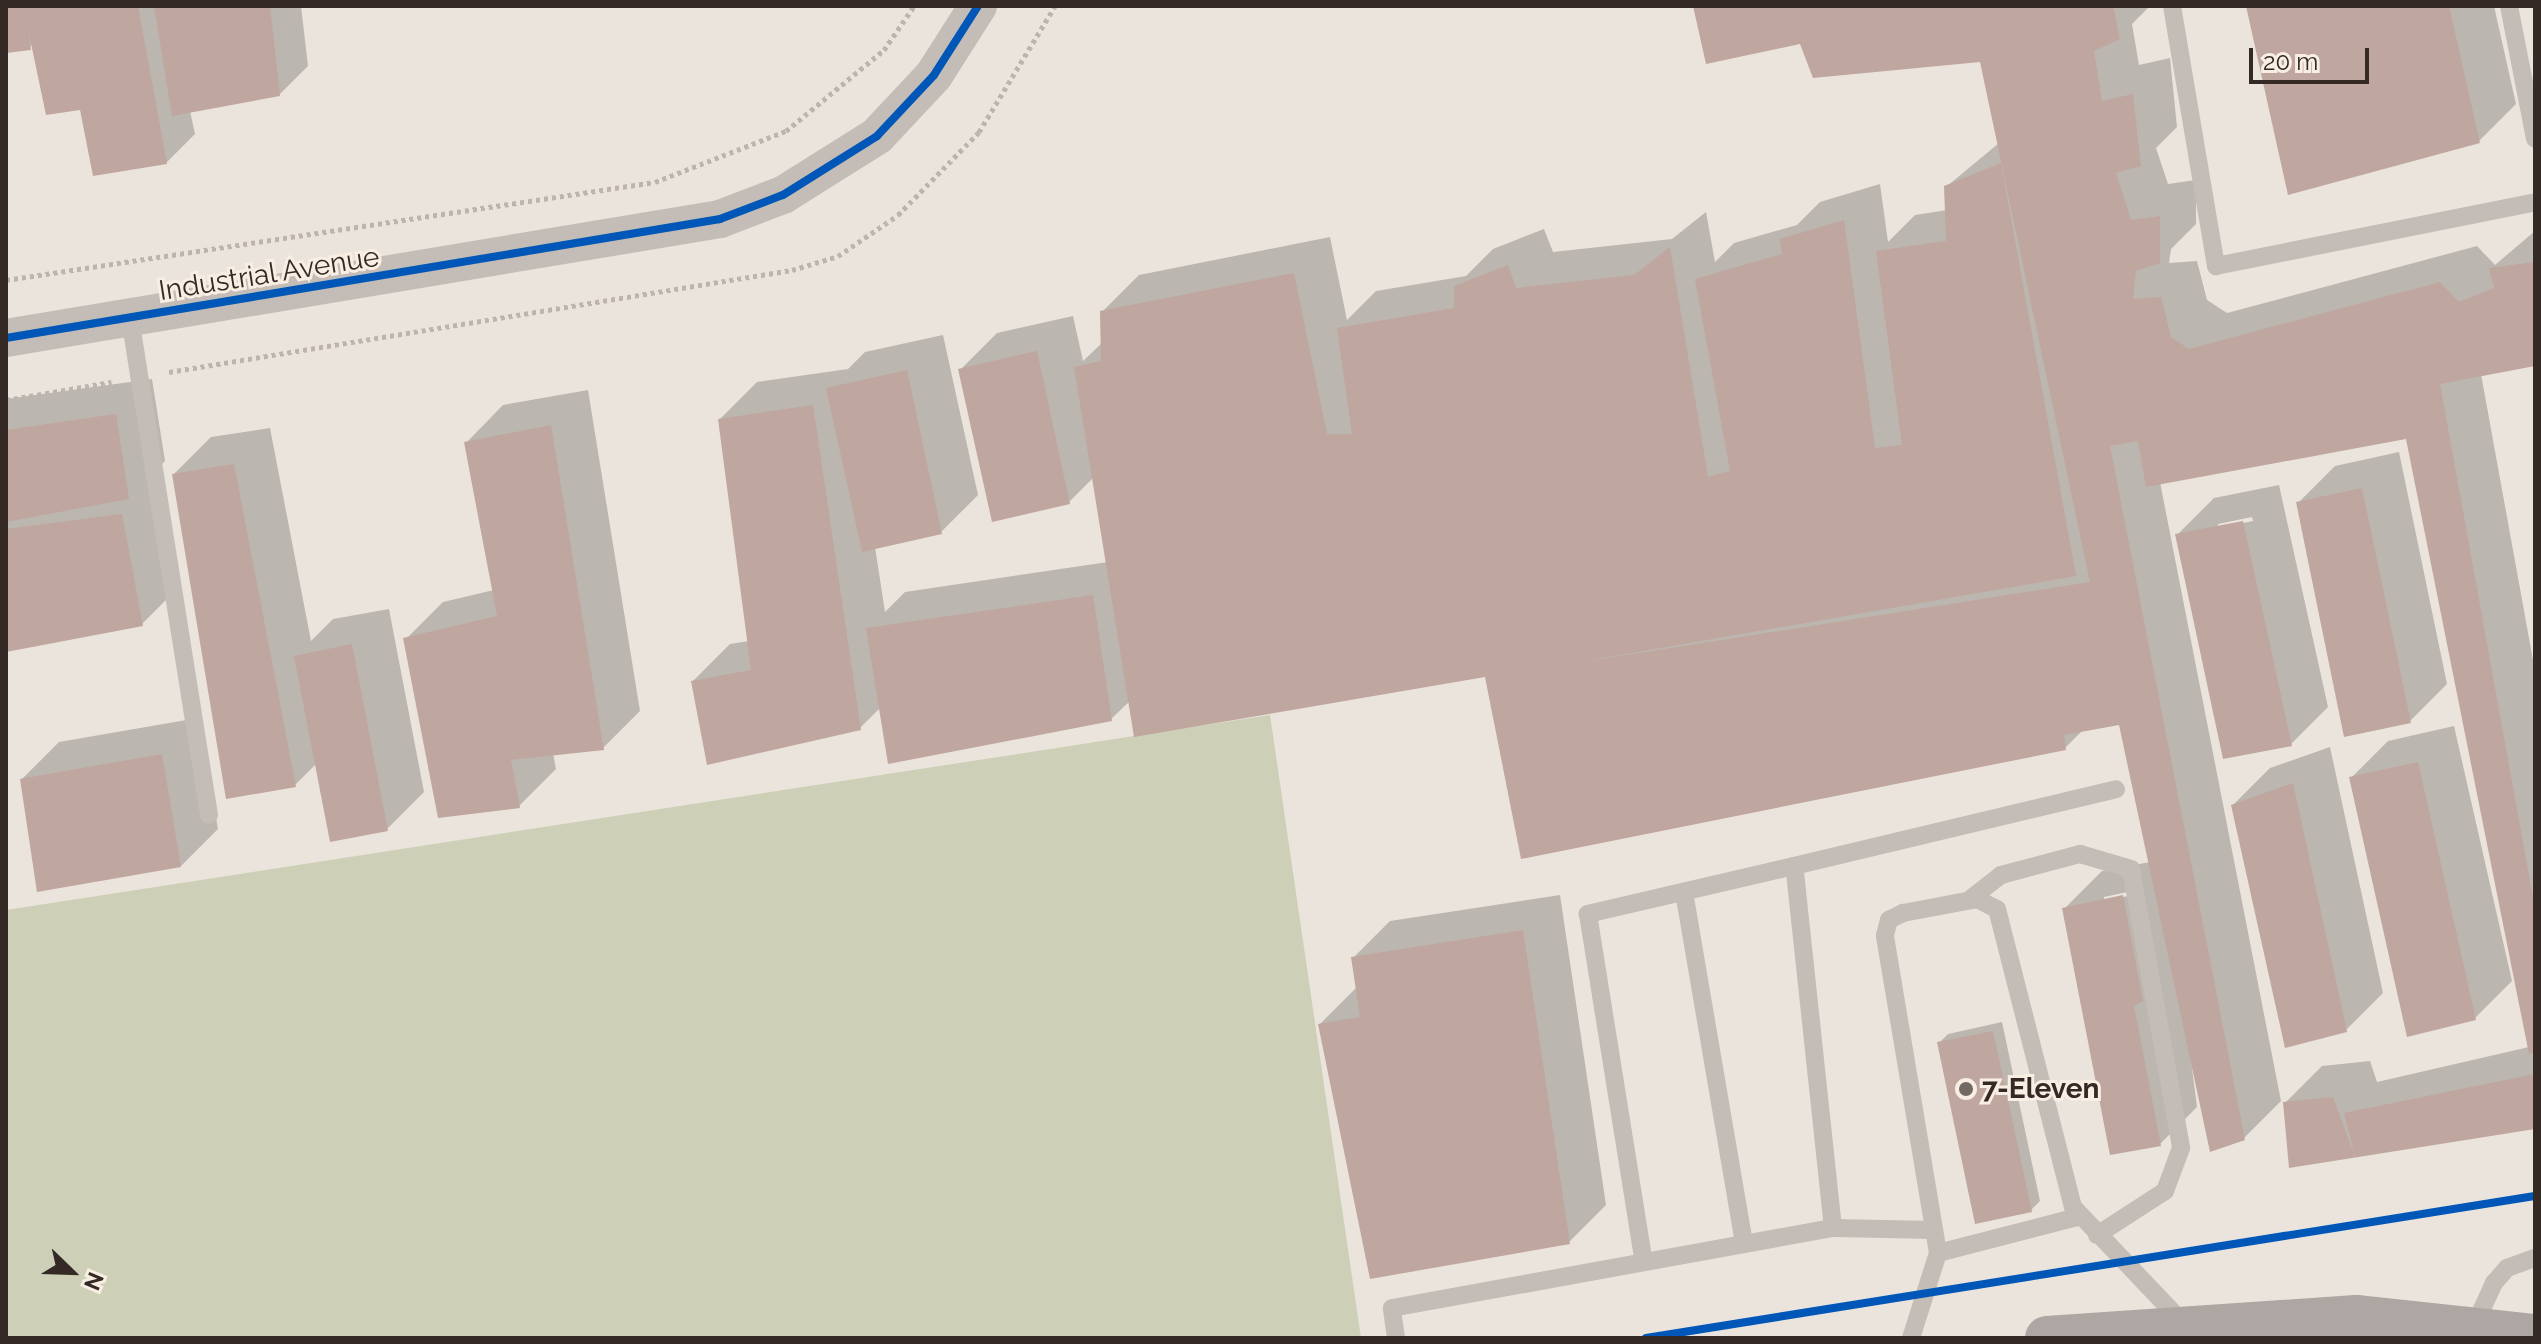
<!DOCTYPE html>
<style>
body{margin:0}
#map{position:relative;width:2541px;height:1344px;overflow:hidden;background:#ebe4dd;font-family:Raleway,sans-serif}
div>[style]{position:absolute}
.green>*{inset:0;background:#cdd0b6}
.shadow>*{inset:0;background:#0003}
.building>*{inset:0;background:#bfa69e}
.path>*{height:5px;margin-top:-2.5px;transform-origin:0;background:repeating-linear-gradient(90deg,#bdb4af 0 4px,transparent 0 8px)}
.service>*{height:18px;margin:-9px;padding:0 9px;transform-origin:9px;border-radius:9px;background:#c4bcb6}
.minor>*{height:38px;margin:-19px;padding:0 19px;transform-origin:19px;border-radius:19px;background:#c4bcb6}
.trunk>*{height:44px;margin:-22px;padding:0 22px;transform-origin:22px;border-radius:22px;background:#aea6a2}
.cycleway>*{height:8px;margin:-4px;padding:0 4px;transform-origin:4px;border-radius:4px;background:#0057b8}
.dots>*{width:22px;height:22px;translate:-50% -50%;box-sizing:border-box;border:4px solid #f9eee3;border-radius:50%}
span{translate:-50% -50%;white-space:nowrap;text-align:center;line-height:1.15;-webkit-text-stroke:6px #f9eee3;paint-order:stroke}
.street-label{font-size:28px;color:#342925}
.poi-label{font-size:28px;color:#342925;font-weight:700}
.left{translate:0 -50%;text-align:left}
.frame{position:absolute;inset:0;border:8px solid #342925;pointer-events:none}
.north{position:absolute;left:32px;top:1232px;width:80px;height:80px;-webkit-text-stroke:6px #f9eee3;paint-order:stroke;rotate:113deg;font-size:22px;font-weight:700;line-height:32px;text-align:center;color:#342925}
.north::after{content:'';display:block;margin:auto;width:28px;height:36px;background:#342925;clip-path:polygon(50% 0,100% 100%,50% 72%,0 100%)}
.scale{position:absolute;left:2249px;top:48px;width:120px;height:36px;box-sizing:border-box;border:4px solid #342925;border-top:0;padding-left:10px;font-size:24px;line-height:28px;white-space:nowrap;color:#342925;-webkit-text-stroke:6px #f9eee3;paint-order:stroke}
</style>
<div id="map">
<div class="green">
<i style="clip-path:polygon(1270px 715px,1361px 1338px,6px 1338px,6px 910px)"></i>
</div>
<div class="shadow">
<i style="clip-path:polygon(6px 6px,301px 6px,308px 66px,279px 95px,190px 111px,195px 134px,166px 163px,81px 108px,34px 45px,6px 51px)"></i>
<i style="clip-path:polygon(evenodd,1695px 6px,2150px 6px,2132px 24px,2139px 65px,2170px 58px,2177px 127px,2156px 148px,2168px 184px,2196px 180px,2196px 224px,2171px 249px,2169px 263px,2197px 261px,2207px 300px,2227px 313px,2477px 246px,2495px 265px,2535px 231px,2535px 364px,2481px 374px,2535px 671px,2535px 1126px,2291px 1165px,2285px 1103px,2322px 1066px,2370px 1061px,2377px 1082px,2529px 1047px,2407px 437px,2160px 482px,2281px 1101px,2244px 1138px,2189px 1045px,2197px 1107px,2160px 1144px,2065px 908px,2102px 871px,2150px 862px,2121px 723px,2083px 730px,2065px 748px,1487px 675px,1130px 701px,1111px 719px,881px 707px,860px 728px,693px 681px,730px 644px,749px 641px,720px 419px,757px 382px,848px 369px,865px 352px,943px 335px,978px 495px,941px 532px,875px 547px,885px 612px,905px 592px,1108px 562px,1094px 477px,1069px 502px,960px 370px,997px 333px,1073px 316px,1083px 361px,1103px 342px,1102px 312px,1139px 275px,1330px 237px,1347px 320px,1376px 291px,1466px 276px,1493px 249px,1544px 229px,1553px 252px,1672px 239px,1706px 212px,1715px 262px,1734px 243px,1797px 225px,1820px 202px,1880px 184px,1888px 242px,1915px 215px,1947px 210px,1946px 187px,1999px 143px,1982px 59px,1802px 41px,1695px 6px,2132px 891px,2133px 895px,2104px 901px,2104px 897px,2132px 891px)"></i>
<i style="clip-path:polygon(2248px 6px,2494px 6px,2516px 104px,2479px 141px)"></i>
<i style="clip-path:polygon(152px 379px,165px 461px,146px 479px,158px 478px,179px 587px,142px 624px,6px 650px,6px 399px)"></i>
<i style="clip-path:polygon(588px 390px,640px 711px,603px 748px,553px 753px,556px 769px,519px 806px,406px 639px,443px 602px,494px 590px,467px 442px,503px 405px)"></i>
<i style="clip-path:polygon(270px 428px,311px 641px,333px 619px,389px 609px,424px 792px,387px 829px,317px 763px,295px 785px,174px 474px,211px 437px)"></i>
<i style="clip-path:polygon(2399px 452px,2447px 684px,2410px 721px,2298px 503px,2335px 466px)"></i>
<i style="clip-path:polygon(evenodd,2279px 485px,2328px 707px,2291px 744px,2177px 535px,2214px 498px,2279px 485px,2252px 517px,2253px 521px,2218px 528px,2218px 524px,2252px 517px)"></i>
<i style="clip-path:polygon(198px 718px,218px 829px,181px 866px,22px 779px,59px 742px)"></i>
<i style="clip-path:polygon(2454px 726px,2512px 981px,2475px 1018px,2351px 778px,2388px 741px)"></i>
<i style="clip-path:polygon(2330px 747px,2383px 993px,2346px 1030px,2233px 805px,2270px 768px)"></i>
<i style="clip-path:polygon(1560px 895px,1606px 1205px,1569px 1242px,1320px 1024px,1357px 987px,1353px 958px,1390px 921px)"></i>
<i style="clip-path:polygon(2002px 1022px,2040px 1201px,2031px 1210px,1939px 1043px,1948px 1034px)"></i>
</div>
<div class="building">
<i style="clip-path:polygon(6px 6px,138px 6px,167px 164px,93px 176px,80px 110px,46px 115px,28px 29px,31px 50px,6px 53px)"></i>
<i style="clip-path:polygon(154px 6px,270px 6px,280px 96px,172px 116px)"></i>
<i style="clip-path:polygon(1693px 6px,2113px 6px,2120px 39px,2094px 51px,2102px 101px,2133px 94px,2141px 166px,2116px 173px,2131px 220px,2160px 216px,2160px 263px,2136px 271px,2133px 299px,2161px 297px,2171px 337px,2189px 349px,2440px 282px,2459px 302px,2494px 288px,2489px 268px,2535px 262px,2535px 366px,2440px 384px,2535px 909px,2535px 1052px,2529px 1054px,2406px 439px,2146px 487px,2138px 441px,2110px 446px,2245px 1140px,2210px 1152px,2119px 725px,2064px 735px,2066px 750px,1521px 859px,1485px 677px,1134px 737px,1074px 367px,1101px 361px,1100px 311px,1294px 273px,1327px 434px,1352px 434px,1337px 328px,1454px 308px,1454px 286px,1508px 265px,1516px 288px,1634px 275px,1670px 247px,1708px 477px,1730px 471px,1695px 279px,1782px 254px,1780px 239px,1844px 220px,1875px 448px,1902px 445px,1876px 251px,1946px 241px,1944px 186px,2001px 163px,2076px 576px,1563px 665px,2090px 582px,1980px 62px,1813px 78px,1800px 44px,1706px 64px)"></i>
<i style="clip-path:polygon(2246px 6px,2449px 6px,2480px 143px,2288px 195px)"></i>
<i style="clip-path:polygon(1037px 351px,1070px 504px,992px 522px,958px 369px)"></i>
<i style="clip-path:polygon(907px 370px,942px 534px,862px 552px,826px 388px)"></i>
<i style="clip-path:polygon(813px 405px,861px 730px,707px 765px,691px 681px,751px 670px,718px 419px)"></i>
<i style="clip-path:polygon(116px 414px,129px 499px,6px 522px,6px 430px)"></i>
<i style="clip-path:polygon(551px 425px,604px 750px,511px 760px,520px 808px,438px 818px,403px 638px,497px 616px,464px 442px)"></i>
<i style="clip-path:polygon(234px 464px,296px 787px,226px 799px,172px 474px)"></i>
<i style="clip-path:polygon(2362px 488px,2411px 723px,2344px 737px,2296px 502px)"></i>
<i style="clip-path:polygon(122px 514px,143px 626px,6px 652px,6px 529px)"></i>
<i style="clip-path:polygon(2243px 521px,2292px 746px,2223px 759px,2175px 534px)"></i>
<i style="clip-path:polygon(1093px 595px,1112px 721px,888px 764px,866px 628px)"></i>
<i style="clip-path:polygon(352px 644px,388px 831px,330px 842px,294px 656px)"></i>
<i style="clip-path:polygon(162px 754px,181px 867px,37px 892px,20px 779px)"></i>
<i style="clip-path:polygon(2418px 762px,2476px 1020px,2407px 1037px,2349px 777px)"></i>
<i style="clip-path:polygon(2293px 783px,2347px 1032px,2285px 1048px,2231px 805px)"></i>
<i style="clip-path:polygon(2123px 895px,2143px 1001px,2134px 1006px,2161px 1146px,2110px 1155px,2062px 908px)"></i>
<i style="clip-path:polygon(1523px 930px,1570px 1244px,1370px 1279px,1318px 1024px,1360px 1017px,1351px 957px)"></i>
<i style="clip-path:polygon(1993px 1031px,2032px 1212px,1975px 1224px,1937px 1042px)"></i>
<i style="clip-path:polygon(2535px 1074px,2535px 1129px,2289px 1168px,2283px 1102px,2333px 1097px,2355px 1157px,2344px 1113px)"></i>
</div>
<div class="path">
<i style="left:6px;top:280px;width:656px;rotate:-8.59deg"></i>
<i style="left:655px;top:182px;width:141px;rotate:-21.3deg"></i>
<i style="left:786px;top:131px;width:127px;rotate:-39.6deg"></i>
<i style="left:884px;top:50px;width:53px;rotate:-55.7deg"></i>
<i style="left:169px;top:372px;width:631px;rotate:-9.3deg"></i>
<i style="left:792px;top:270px;width:48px;rotate:-16.9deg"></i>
<i style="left:838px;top:256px;width:73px;rotate:-34.3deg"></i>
<i style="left:898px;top:215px;width:116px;rotate:-45.7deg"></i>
<i style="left:979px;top:132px;width:147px;rotate:-58.9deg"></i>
<i style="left:6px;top:400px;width:107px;rotate:-9.7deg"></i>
</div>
<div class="service">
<i style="left:2172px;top:6px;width:264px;rotate:80.4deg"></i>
<i style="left:2216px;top:266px;width:325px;rotate:-11.3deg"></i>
<i style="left:2509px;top:6px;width:135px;rotate:78.9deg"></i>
<i style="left:130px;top:318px;width:503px;rotate:80.97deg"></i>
<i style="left:1794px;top:866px;width:331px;rotate:-13.4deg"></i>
<i style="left:1684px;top:892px;width:357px;rotate:80.3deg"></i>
<i style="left:1969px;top:900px;width:41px;rotate:-38deg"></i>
<i style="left:2001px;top:875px;width:82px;rotate:-14.9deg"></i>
<i style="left:2080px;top:854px;width:53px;rotate:16.4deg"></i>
<i style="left:2131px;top:869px;width:283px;rotate:79.8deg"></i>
<i style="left:2181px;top:1148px;width:46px;rotate:110.4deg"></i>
<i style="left:2165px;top:1191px;width:81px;rotate:147.1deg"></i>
<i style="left:1833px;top:1228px;width:101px;rotate:1.1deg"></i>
<i style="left:1938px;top:1253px;width:148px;rotate:-14.5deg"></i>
<i style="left:2472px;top:1331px;width:53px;rotate:-65.4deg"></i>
<i style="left:2494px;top:1283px;width:20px;rotate:-49deg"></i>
<i style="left:2507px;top:1268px;width:30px;rotate:-20deg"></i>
<i style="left:1396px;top:1338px;width:30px;rotate:-98deg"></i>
<i style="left:1392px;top:1308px;width:448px;rotate:-10.3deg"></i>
<i style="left:1833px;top:1228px;width:364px;rotate:-96.1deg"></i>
<i style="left:1794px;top:866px;width:212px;rotate:166.9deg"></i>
<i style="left:1588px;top:914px;width:352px;rotate:80.9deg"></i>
<i style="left:1911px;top:1338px;width:89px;rotate:-72.4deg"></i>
<i style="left:1938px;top:1253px;width:322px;rotate:-99.5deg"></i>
<i style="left:1885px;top:935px;width:16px;rotate:-75deg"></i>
<i style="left:1889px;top:920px;width:16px;rotate:-27deg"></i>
<i style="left:1903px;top:913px;width:75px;rotate:-10.7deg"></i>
<i style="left:1977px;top:899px;width:22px;rotate:27deg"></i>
<i style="left:1997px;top:909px;width:308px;rotate:75.7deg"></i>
<i style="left:2073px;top:1207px;width:161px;rotate:46.5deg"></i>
</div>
<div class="minor">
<i style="left:6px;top:338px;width:724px;rotate:-9.46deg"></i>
<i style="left:720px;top:219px;width:67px;rotate:-20.9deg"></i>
<i style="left:783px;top:195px;width:111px;rotate:-32.1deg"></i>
<i style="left:877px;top:136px;width:83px;rotate:-46.9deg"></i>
<i style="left:934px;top:75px;width:82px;rotate:-57.5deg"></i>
</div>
<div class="trunk">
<i style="left:2047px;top:1338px;width:310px;rotate:-3.9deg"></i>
<i style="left:2356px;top:1317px;width:180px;rotate:6.1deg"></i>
</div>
<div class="cycleway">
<i style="left:6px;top:338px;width:724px;rotate:-9.46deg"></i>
<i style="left:720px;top:219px;width:67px;rotate:-20.9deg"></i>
<i style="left:783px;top:195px;width:111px;rotate:-32.1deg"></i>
<i style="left:877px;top:136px;width:83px;rotate:-46.9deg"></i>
<i style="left:934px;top:75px;width:82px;rotate:-57.5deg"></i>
<i style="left:1646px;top:1338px;width:900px;rotate:-9.08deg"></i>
</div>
<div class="dots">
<i style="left:1966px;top:1089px;background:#746a65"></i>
</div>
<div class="street-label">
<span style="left:269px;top:274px;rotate:-9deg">Industrial Avenue</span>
</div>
<div class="poi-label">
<span class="left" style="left:1982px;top:1089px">7-Eleven</span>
</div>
<div class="frame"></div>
<div class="north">N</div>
<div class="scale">20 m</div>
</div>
